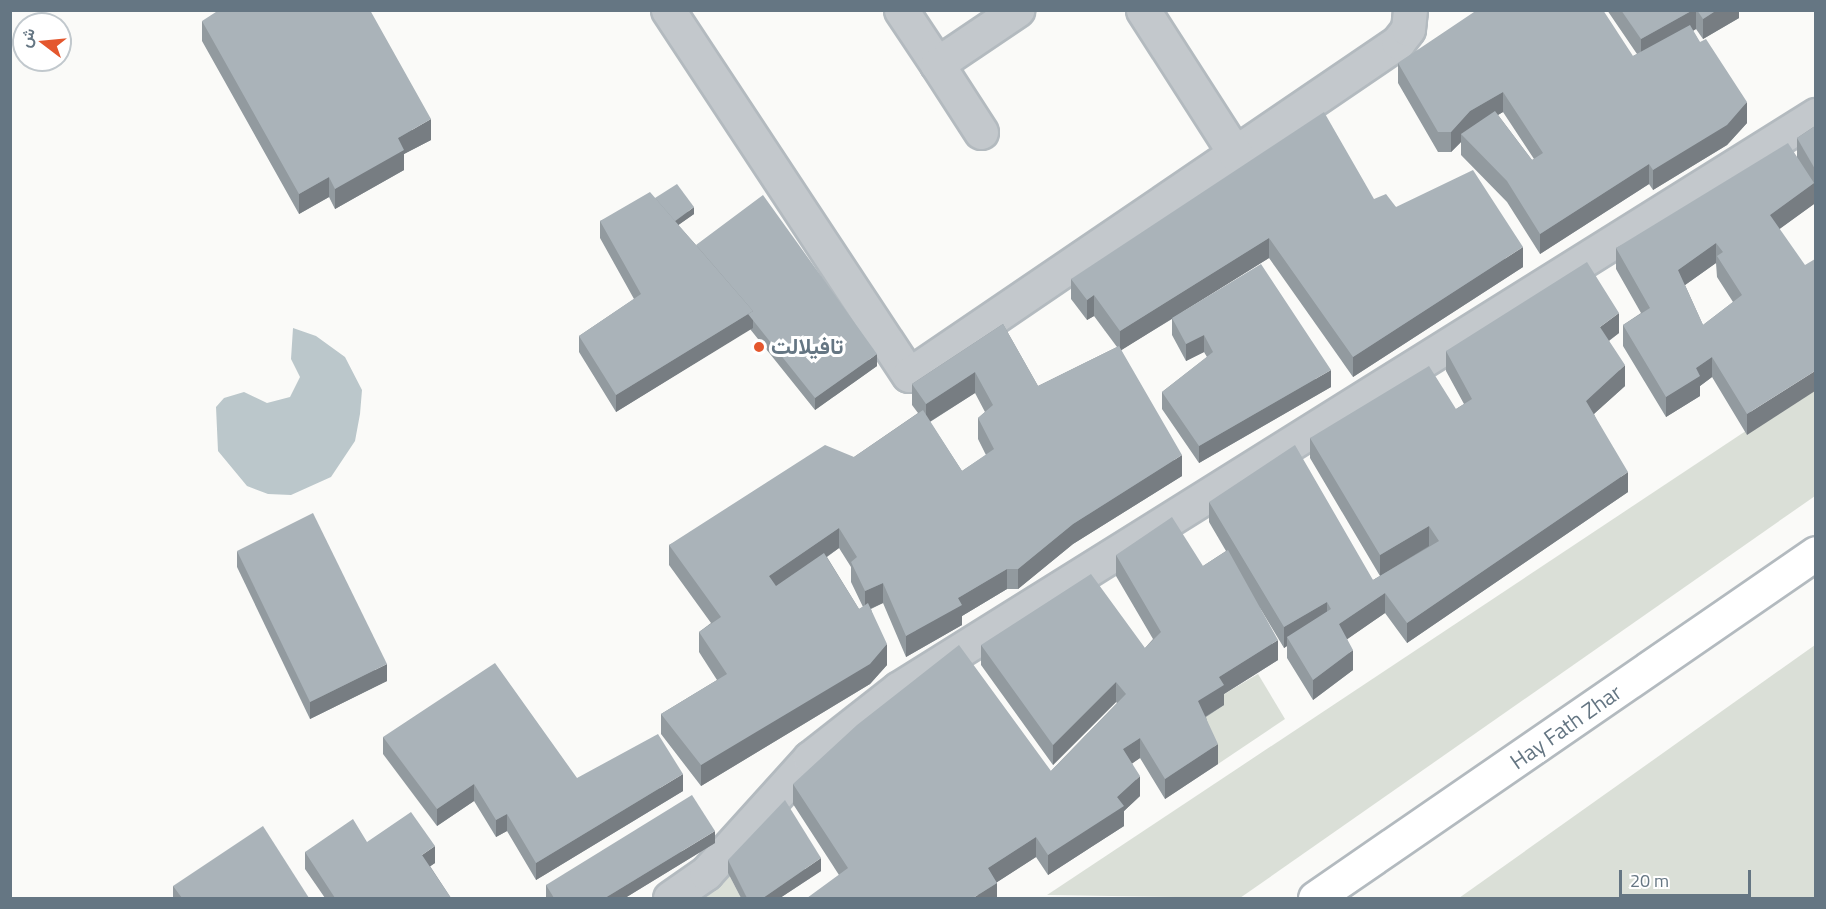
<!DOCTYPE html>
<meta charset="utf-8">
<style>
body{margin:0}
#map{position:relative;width:1826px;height:909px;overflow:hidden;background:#fafaf8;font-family:"Titillium Web",Vazirmatn,sans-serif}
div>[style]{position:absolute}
.green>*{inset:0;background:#dadfd7}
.water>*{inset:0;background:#bbc7cb}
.roads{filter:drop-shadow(2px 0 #b3babf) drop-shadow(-2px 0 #b3babf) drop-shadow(0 2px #b3babf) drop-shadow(0 -2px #b3babf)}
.street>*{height:33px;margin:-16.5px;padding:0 16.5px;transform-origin:16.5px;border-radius:16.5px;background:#c3c8cc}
.secondary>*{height:33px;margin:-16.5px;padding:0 16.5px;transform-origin:16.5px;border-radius:16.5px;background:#fff}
.wall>*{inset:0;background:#929a9f}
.shaded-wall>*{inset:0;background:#777d82}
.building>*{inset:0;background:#aab3b9}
.dots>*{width:16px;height:16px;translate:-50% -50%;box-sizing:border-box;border:3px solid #fff;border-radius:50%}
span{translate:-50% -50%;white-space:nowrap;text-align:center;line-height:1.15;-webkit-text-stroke:6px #fff;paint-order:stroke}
.poi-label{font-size:22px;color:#657683;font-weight:700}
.left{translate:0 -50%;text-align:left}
.street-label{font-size:22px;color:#657683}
.frame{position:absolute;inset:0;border:12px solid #657683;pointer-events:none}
.north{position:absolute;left:12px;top:12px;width:60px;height:60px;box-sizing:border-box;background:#fff;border:2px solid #c1c8cd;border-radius:50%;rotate:286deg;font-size:16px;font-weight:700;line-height:24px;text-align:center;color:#657683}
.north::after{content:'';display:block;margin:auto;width:21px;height:27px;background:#e4572e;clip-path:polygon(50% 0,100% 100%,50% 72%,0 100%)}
.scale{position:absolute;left:1619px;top:870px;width:132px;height:27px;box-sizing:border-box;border:3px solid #657683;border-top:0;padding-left:8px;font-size:18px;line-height:21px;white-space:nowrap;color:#657683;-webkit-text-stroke:4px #fff;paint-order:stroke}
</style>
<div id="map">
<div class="green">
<i style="clip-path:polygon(1815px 385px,1815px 496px,1240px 898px,1047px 895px)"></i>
<i style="clip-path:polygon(1815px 645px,1815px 898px,1459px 898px)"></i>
<i style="clip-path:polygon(1258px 674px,1285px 719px,1218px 764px,1198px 721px,1219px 697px)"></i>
<i style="clip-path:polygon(728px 873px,741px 898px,692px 898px)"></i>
</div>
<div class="water">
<i style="clip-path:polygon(293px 328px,316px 336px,345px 357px,362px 390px,360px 414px,355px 441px,331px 477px,291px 495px,268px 494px,247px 486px,218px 451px,216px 407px,224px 398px,244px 392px,267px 403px,290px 397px,300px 377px,291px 359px)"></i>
</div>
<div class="roads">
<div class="street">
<i style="left:668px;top:10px;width:437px;rotate:56.6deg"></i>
<i style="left:909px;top:375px;width:592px;rotate:-34.25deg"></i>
<i style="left:1398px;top:42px;width:16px;rotate:-52deg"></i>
<i style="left:1408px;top:29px;width:19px;rotate:-84deg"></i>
<i style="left:901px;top:10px;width:65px;rotate:56.3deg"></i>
<i style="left:937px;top:64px;width:97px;rotate:-34deg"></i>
<i style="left:1143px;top:10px;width:172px;rotate:57.3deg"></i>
<i style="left:937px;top:64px;width:81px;rotate:57.1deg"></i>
<i style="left:670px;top:898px;width:44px;rotate:-34.8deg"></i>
<i style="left:706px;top:873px;width:155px;rotate:-47.9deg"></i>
<i style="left:810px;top:758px;width:112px;rotate:-38.1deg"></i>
<i style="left:898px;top:689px;width:1083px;rotate:-32.02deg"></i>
</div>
<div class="secondary">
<i style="left:1315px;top:898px;width:608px;rotate:-34.55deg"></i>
</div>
</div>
<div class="wall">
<i style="clip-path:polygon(evenodd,1607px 10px,1739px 10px,1739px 18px,1703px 39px,1696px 29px,1693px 31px,1747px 123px,1727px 145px,1653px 190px,1649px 184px,1540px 254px,1507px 202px,1461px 155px,1461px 142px,1451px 152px,1438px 152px,1398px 83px,1398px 63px,1633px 56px,1637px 54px,1607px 10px,1503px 112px,1534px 159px,1532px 160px,1498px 115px,1503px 112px)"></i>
<i style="clip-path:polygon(202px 21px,431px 140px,404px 154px,404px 170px,335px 209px,329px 197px,299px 214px,202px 41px)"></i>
<i style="clip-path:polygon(evenodd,1815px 126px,1815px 190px,1814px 186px,1814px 204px,1779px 229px,1747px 435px,1712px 377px,1700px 386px,1700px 396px,1666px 417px,1623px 346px,1623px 325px,1641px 313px,1616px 269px,1616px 248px,1797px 158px,1797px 138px,1815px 126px,1716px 263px,1717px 277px,1733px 302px,1703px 325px,1685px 285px,1716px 263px)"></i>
<i style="clip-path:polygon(655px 198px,694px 214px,678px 225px,696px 245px,877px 366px,815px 410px,750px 329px,616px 412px,579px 352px,579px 336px,634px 299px,600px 238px,600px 221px)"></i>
<i style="clip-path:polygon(evenodd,1374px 199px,1396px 207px,1523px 267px,1353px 377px,1269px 258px,1182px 312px,1331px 387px,1199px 463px,1162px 409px,1162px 392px,1207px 357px,1204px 352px,1186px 361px,1172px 335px,1172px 319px,1121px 350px,1182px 476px,1073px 544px,1018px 589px,1007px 589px,962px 616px,962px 625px,906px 657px,883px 603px,871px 609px,887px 665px,870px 684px,701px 786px,661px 734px,661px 714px,717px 680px,699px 652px,699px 632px,711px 623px,669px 565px,669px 545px,854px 457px,918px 413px,912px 405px,912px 384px,1003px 324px,1038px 386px,1117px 347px,1094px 316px,1087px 320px,1071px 299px,1071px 279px,1374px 199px,975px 393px,985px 412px,978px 418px,978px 439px,986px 455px,962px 471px,930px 422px,975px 393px,1374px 199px,839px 548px,851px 567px,851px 582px,863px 607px,859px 609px,827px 557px,839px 548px)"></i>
<i style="clip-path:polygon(1619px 333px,1609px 341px,1625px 386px,1594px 414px,1628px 492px,1407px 643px,1385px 613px,1347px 639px,1353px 670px,1313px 700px,1287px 658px,1287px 646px,1284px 648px,1260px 608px,1278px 660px,1224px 694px,1224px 705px,1206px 717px,1218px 764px,1165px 799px,1140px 758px,1132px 763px,1140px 796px,1124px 811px,1124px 826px,1048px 875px,1036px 857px,997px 882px,997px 898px,839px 875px,793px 804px,793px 784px,1051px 771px,1117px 703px,1116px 702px,1053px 765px,981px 665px,981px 645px,1145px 648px,1153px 639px,1116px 576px,1116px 555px,1203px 566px,1226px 551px,1209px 522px,1209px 502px,1373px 580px,1430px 546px,1380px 576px,1310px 458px,1310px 438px,1456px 409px,1464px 404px,1446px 371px,1446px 351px)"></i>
<i style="clip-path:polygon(237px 551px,387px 681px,310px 719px,237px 567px)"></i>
<i style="clip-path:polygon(383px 737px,577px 778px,683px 791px,536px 880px,507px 831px,496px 837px,474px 801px,437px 826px,383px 754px)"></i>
<i style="clip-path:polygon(367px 842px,435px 863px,430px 866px,451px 898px,325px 898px,305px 869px,305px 852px)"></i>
<i style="clip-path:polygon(715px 843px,625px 898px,547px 898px,546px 897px,546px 885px)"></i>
<i style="clip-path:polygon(728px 860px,821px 871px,780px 898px,741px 898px,728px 873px)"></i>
<i style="clip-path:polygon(173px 886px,309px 898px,173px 898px)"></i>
</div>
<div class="shaded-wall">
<i style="clip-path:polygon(1693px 10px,1696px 10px,1696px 29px,1641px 59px,1641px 39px)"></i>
<i style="clip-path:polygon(1717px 10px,1739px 10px,1739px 18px,1703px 39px,1703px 19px)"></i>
<i style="clip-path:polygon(1503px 92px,1503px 112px,1470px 131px,1461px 134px,1461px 142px,1451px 152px,1451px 132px,1470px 111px)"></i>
<i style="clip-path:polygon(1747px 102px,1747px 123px,1727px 145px,1653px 190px,1653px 170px)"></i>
<i style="clip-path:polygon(431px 119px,431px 140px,404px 154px,404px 170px,335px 209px,335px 189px,398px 138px)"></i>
<i style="clip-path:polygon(1649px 164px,1649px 184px,1540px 254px,1540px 234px)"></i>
<i style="clip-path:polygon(329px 177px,329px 197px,299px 214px,299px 194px)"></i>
<i style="clip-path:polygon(1814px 183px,1814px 204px,1770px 236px,1770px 215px)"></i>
<i style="clip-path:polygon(694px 207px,694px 214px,670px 231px,670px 225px)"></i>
<i style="clip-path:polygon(1269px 238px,1269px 258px,1120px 351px,1120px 331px)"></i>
<i style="clip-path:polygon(1716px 243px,1716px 263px,1678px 290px,1678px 270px)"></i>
<i style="clip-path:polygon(1523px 247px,1523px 267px,1353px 377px,1353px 357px)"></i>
<i style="clip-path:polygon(1094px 295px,1094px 316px,1087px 320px,1087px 300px)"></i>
<i style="clip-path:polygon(753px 311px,753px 328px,616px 412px,616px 395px)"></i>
<i style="clip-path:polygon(1619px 313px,1619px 333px,1600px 347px,1600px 327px)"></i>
<i style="clip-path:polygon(1204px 335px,1204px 352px,1186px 361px,1186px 344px)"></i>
<i style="clip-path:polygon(877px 354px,877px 366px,815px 410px,815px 398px)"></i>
<i style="clip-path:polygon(1712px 357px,1712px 377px,1700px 386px,1700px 396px,1666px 417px,1666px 397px,1696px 368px)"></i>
<i style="clip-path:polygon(1625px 365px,1625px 386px,1586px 421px,1586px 401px)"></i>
<i style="clip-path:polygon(1331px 370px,1331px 387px,1199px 463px,1199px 446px)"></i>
<i style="clip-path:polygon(1815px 371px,1815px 391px,1747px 435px,1747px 414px)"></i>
<i style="clip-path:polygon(975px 372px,975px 393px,926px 424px,926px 404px)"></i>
<i style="clip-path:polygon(1182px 455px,1182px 476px,1073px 544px,1018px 589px,1018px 569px,1073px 524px)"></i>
<i style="clip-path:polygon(1628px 472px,1628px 492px,1407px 643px,1407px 623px)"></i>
<i style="clip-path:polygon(1429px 526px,1429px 546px,1380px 576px,1380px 555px)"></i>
<i style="clip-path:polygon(839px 528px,839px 548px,769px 597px,769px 576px)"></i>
<i style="clip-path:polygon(1007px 569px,1007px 589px,962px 616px,962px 625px,906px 657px,906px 636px,958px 598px)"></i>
<i style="clip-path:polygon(883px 583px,883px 603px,865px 611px,865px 591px)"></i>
<i style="clip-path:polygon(1385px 593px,1385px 613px,1339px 645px,1339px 624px)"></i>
<i style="clip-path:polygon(1327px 602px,1327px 622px,1287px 637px,1287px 646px,1284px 648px,1284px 627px)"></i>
<i style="clip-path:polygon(1278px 640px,1278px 660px,1224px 694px,1224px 705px,1198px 721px,1198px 701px,1219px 677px)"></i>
<i style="clip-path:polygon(887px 644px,887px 665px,870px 684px,701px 786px,701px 765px)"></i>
<i style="clip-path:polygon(1353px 650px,1353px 670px,1313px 700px,1313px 680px)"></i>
<i style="clip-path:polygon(387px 664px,387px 681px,310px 719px,310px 702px)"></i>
<i style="clip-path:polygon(1116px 682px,1116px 702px,1053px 765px,1053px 745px)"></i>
<i style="clip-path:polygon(1140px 738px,1140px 758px,1123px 770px,1123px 749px)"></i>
<i style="clip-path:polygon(1218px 744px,1218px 764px,1165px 799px,1165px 779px)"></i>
<i style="clip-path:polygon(683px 774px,683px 791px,536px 880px,536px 863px)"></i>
<i style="clip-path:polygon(1140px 776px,1140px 796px,1124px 811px,1124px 826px,1048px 875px,1048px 855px,1117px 797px)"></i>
<i style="clip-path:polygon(474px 784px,474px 801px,437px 826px,437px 809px)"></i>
<i style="clip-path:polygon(507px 814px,507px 831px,496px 837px,496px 820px)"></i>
<i style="clip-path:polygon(715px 831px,715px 843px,625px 898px,605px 898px)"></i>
<i style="clip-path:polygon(1036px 837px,1036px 857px,988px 888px,988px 868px)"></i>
<i style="clip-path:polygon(435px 846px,435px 863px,422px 872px,422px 855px)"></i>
<i style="clip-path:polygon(821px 858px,821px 871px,780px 898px,763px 898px)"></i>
<i style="clip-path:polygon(997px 883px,997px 898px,973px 898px)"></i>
</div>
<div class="building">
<i style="clip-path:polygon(219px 10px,370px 10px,431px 119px,398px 138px,404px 150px,335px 189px,329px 177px,299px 194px,202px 21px)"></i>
<i style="clip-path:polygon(1477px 10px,1603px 10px,1633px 56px,1690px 25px,1700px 42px,1706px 39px,1747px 102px,1727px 125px,1653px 170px,1649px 164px,1540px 234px,1507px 181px,1461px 134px,1495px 111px,1532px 160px,1543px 153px,1503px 92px,1470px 111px,1451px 132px,1438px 132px,1398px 63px)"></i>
<i style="clip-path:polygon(1621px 10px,1693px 10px,1641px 39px)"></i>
<i style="clip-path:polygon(1697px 10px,1717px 10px,1703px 19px)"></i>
<i style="clip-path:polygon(1324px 112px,1374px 199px,1386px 194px,1396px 207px,1473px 170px,1523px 247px,1353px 357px,1269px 238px,1120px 331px,1094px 295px,1087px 300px,1071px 279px)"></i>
<i style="clip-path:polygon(1815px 126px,1815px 169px,1797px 138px)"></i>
<i style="clip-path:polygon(evenodd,1788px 143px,1814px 183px,1770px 215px,1805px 265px,1815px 259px,1815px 371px,1747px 414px,1712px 357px,1696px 368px,1700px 376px,1666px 397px,1623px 325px,1650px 308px,1616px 248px,1788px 143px,1716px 243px,1723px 252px,1717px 256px,1742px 295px,1703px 325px,1678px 270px,1716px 243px)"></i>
<i style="clip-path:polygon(677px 184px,694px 207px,675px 221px,655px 198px)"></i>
<i style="clip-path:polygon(650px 192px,753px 311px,616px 395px,579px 336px,641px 294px,600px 221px)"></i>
<i style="clip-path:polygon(763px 195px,877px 354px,815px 398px,748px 314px,753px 311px,696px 245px)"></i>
<i style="clip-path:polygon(1587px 262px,1619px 313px,1600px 327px,1625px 365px,1586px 401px,1628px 472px,1407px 623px,1385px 593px,1339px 624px,1353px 650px,1313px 680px,1287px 637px,1331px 609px,1327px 602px,1284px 627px,1209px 502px,1295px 445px,1373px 580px,1439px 541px,1429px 526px,1380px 555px,1310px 438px,1429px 366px,1456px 409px,1472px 399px,1446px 351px)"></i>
<i style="clip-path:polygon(1261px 264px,1331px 370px,1199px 446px,1162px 392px,1213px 352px,1204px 335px,1186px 344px,1172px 318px)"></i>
<i style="clip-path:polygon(1003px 324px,1038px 386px,1119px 346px,1182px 455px,1073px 524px,1018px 569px,1007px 569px,958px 598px,962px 605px,906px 636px,883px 583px,865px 591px,851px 562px,857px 557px,839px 528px,769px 576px,776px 586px,824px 553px,859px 609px,868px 603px,887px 644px,870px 664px,701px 765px,661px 714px,727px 674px,699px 632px,721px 617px,669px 545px,825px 445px,854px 457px,923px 410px,962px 471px,994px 449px,978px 418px,993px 405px,975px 372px,926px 404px,912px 384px)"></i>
<i style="clip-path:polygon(313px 513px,387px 664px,310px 702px,237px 551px)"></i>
<i style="clip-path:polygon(1172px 517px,1203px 566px,1228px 550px,1278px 640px,1219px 677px,1224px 685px,1198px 701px,1218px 744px,1165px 779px,1140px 738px,1123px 749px,1140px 776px,1117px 797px,1124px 806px,1048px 855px,1036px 837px,988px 868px,997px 883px,973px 898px,807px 898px,848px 868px,793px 784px,857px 725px,959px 645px,1051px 771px,1126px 694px,1116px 682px,1053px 745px,981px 645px,1091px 574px,1145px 648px,1161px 632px,1116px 555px)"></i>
<i style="clip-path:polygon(495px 663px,577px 778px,658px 734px,683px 774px,536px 863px,507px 814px,496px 820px,474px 784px,437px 809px,383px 737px)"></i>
<i style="clip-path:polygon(692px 795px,715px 831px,605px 898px,554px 898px,546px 885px)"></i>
<i style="clip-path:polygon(785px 800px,821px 858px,763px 898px,747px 898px,728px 860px)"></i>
<i style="clip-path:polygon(411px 812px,435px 846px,422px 855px,451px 898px,335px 898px,305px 852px,353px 819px,367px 842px)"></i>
<i style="clip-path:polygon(263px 826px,309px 898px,182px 898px,173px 886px)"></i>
</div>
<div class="dots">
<i style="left:759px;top:347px;background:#e4572e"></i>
</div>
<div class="poi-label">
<span class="left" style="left:771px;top:347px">تافيلالت</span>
</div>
<div class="street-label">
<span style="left:1566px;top:727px;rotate:-35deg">Hay Fath Zhar</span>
</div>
<div class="frame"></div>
<div class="north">ش</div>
<div class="scale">20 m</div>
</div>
